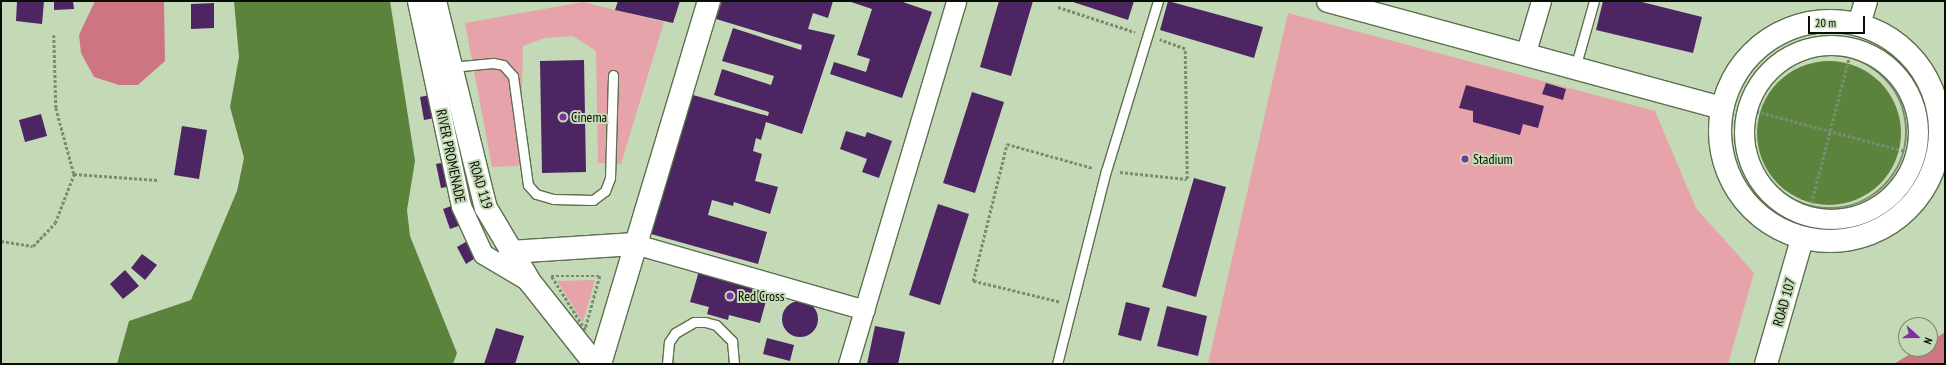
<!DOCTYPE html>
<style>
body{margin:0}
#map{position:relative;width:1946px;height:365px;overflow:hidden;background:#c4dab6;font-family:"PT Sans Narrow",sans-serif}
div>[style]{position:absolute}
.green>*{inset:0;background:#e6a4aa}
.forest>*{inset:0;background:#cd7681}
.water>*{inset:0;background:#5c833c}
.round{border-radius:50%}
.building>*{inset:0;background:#4d2562}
.path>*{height:2.5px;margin-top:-1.25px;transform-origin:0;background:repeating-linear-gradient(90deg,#7b8c72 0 3px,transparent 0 5px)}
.path>.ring{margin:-1.25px;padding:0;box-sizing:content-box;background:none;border:2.5px solid #7b8c72;border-radius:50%}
.roads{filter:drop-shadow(1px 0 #5c6f4f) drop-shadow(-1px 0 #5c6f4f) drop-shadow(0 1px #5c6f4f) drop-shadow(0 -1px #5c6f4f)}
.lane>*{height:9px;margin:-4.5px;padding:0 4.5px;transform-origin:4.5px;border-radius:4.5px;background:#fff}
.street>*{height:19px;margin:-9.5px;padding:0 9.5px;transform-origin:9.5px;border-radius:9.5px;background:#fff}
.street>.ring{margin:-9.5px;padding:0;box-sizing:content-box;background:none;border:19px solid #fff;border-radius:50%}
.secondary>*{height:22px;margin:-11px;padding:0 11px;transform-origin:11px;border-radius:11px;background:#fff}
.secondary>.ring{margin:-11px;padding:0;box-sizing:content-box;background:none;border:22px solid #fff;border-radius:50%}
.dots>*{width:11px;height:11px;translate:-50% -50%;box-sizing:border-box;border:2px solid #c4dab6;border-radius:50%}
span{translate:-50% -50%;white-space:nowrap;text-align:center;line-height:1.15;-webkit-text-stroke:4px #c4dab6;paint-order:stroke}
.poi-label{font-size:14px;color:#070e04}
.left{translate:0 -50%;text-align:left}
.street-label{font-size:14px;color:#070e04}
.frame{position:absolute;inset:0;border:2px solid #070e04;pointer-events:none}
.north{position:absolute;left:1898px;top:317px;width:40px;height:40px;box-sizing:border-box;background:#c4dab6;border:1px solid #78886f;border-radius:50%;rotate:111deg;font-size:11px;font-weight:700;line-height:16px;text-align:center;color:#070e04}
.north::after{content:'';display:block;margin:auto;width:14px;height:18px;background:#7d30a1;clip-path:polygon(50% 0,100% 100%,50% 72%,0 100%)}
.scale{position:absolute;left:1808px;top:16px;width:57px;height:18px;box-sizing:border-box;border:2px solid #070e04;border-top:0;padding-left:5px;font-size:12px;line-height:14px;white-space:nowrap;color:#070e04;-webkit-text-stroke:3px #c4dab6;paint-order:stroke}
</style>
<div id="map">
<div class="green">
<i style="clip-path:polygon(583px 2px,664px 22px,621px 164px,598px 163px,596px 51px,573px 36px,545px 38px,523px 46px,520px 166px,492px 167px,465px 23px)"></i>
<i style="clip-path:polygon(1288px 13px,1655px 111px,1696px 208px,1754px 273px,1728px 364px,1208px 364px)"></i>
<i style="clip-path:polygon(595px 280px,583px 322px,557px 281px)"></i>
</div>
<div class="forest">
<i style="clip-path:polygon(95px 1px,164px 1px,165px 61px,138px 85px,119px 85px,94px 77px,81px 53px,79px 35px)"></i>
<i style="clip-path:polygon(1945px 332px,1945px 364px,1894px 364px,1918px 349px,1930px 349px,1930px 342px)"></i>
</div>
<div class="water">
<i style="clip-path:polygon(234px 1px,390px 1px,415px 161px,407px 210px,410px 236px,457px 353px,453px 364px,117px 364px,129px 321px,191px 300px,237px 191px,244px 158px,230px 107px,239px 57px)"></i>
<i class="round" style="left:1757px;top:61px;width:144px;height:144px"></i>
</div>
<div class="building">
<i style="clip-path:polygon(17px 1px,44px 1px,42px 24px,16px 21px)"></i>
<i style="clip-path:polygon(54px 1px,73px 1px,74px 9px,54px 10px)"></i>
<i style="clip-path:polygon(618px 1px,680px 1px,673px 23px,615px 10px)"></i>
<i style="clip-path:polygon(722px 1px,833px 1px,828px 18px,813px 13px,808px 29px,835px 35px,802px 134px,766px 122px,761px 140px,756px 138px,753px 151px,762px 154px,755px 181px,778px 187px,770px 214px,734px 202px,733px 206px,712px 200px,708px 215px,767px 232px,758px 264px,651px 234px,693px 95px,768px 116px,769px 112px,714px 95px,722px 69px,771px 85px,774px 76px,722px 61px,733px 28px,801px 50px,802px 45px,716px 19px)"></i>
<i style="clip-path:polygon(848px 1px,900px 1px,932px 12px,902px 98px,830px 74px,834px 62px,866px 72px,870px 59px,857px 55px,872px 9px)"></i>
<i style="clip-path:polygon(999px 1px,1033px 1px,1011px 76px,980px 67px)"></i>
<i style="clip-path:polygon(1070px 1px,1134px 1px,1128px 20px)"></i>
<i style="clip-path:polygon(1168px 1px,1263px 27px,1254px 58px,1160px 30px)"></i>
<i style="clip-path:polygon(1603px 1px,1638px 1px,1702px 17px,1693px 53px,1596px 30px)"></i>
<i style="clip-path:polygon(214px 3px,214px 28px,191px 29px,191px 4px)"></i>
<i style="clip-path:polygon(584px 60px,586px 172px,542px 173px,540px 61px)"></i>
<i style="clip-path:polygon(1546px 83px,1566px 89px,1563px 100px,1542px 94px)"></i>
<i style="clip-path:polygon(1466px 85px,1544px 106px,1538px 128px,1523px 124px,1520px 135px,1473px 122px,1473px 111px,1459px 108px)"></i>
<i style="clip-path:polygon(972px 92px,1004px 102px,975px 193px,943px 183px)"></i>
<i style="clip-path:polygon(440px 93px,445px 116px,424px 120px,420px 97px)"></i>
<i style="clip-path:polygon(41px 114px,47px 136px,25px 142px,19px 120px)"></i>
<i style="clip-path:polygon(182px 126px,207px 130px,199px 179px,174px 175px)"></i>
<i style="clip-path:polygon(846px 131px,865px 137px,867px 132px,892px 141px,879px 178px,862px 172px,867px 159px,840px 149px)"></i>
<i style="clip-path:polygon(451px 161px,456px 185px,441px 188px,436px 164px)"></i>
<i style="clip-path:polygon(1194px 178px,1226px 187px,1196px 297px,1162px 287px)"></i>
<i style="clip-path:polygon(457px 204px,464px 224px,450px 229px,443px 209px)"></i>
<i style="clip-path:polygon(938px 204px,969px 214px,940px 305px,909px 295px)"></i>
<i style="clip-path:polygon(471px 239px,480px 255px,466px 264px,457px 247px)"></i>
<i style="clip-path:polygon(142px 254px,157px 265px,145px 280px,131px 268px)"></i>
<i style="clip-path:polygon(125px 270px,139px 286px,123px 299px,110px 284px)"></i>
<i style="clip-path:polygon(699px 271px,769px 290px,760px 323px,729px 315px,728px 320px,707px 314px,709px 307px,690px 302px)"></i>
<i class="round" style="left:782px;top:301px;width:36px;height:36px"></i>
<i style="clip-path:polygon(1126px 302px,1150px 308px,1141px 341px,1118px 335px)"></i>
<i style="clip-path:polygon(1167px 306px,1207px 316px,1198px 356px,1157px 346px)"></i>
<i style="clip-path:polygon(875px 326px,905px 332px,898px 364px,867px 364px)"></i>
<i style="clip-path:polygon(496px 328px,524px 336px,515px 364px,484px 364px)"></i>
<i style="clip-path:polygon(767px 338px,794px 345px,790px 361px,763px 354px)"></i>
</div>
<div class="path">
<i style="left:1058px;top:7px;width:81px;rotate:18deg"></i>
<i style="left:54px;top:35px;width:73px;rotate:88.4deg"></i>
<i style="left:56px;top:108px;width:68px;rotate:74.7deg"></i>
<i style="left:74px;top:174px;width:84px;rotate:4.1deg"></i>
<i class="ring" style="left:1753px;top:55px;width:151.5px;height:151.5px"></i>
<i style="left:1756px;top:111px;width:153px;rotate:15.1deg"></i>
<i style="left:1120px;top:172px;width:67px;rotate:6deg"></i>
<i style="left:1187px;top:179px;width:130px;rotate:-90.9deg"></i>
<i style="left:1185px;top:49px;width:27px;rotate:-160deg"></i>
<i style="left:1810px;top:208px;width:156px;rotate:-75.5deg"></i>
<i style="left:1px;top:241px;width:32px;rotate:9deg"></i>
<i style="left:33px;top:246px;width:32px;rotate:-46deg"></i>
<i style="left:55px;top:223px;width:53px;rotate:-68.8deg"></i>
<i style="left:551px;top:276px;width:49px"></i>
<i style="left:600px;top:276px;width:56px;rotate:105.5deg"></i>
<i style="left:585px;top:330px;width:64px;rotate:-122.2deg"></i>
<i style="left:1059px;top:302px;width:89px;rotate:-166.3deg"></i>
<i style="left:973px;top:281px;width:141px;rotate:-76.1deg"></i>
<i style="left:1007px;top:144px;width:89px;rotate:15.6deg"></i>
</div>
<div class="roads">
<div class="lane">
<i style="left:451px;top:67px;width:42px;rotate:-5.4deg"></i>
<i style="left:493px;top:63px;width:10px;rotate:11deg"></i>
<i style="left:503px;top:65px;width:15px;rotate:48deg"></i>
<i style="left:513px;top:76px;width:110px;rotate:82.2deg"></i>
<i style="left:528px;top:185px;width:12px;rotate:48deg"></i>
<i style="left:536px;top:194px;width:18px;rotate:16deg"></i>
<i style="left:553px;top:199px;width:40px;rotate:1.4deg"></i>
<i style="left:593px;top:200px;width:15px;rotate:-37deg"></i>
<i style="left:605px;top:191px;width:14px;rotate:-69deg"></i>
<i style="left:610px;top:178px;width:103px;rotate:-88.3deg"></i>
<i style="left:1575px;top:68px;width:70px;rotate:-74.2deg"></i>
<i style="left:667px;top:364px;width:22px;rotate:-85deg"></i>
<i style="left:669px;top:342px;width:11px;rotate:-56deg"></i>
<i style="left:675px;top:333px;width:22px;rotate:-30deg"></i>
<i style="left:694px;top:322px;width:11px"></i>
<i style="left:705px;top:322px;width:11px;rotate:15deg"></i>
<i style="left:716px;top:325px;width:23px;rotate:45deg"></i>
<i style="left:732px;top:341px;width:23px;rotate:85deg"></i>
<i style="left:1057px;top:364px;width:199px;rotate:-75.8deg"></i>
<i style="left:1106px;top:171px;width:178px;rotate:-73deg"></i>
</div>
<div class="street">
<i style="left:417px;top:1px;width:210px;rotate:77.9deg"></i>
<i style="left:461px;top:206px;width:53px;rotate:65.4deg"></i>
<i style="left:483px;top:254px;width:55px;rotate:30.8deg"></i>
<i class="ring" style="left:1744px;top:45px;width:155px;height:155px"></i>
<i style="left:1525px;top:55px;width:56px;rotate:-73.5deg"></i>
<i style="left:635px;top:244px;width:239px;rotate:16deg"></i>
<i style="left:848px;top:364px;width:379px;rotate:-73.4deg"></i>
</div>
<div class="secondary">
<i style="left:435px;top:1px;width:213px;rotate:76.2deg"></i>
<i style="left:486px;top:208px;width:86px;rotate:59.3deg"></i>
<i style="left:530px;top:282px;width:105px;rotate:51.6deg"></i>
<i style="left:1328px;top:1px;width:407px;rotate:15.2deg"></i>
<i class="ring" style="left:1720px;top:21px;width:198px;height:198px"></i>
<i style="left:1859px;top:24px;width:24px;rotate:-73deg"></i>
<i style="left:510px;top:252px;width:125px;rotate:-3.7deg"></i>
<i style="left:600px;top:364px;width:379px;rotate:-73.3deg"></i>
<i style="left:1766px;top:364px;width:130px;rotate:-73.9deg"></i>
</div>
</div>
<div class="dots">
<i style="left:563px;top:117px;background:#7d30a1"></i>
<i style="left:1465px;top:159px;background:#7d30a1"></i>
<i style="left:730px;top:296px;background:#7d30a1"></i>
</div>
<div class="poi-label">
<span class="left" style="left:571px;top:117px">Cinema</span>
<span class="left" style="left:1473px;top:159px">Stadium</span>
<span class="left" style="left:738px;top:296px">Red Cross</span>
</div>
<div class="street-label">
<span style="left:451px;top:156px;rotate:78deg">RIVER PROMENADE</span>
<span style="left:481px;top:185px;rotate:73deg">ROAD 119</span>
<span style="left:1784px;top:302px;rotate:-74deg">ROAD 107</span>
</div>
<div class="frame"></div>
<div class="north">N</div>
<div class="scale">20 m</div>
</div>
